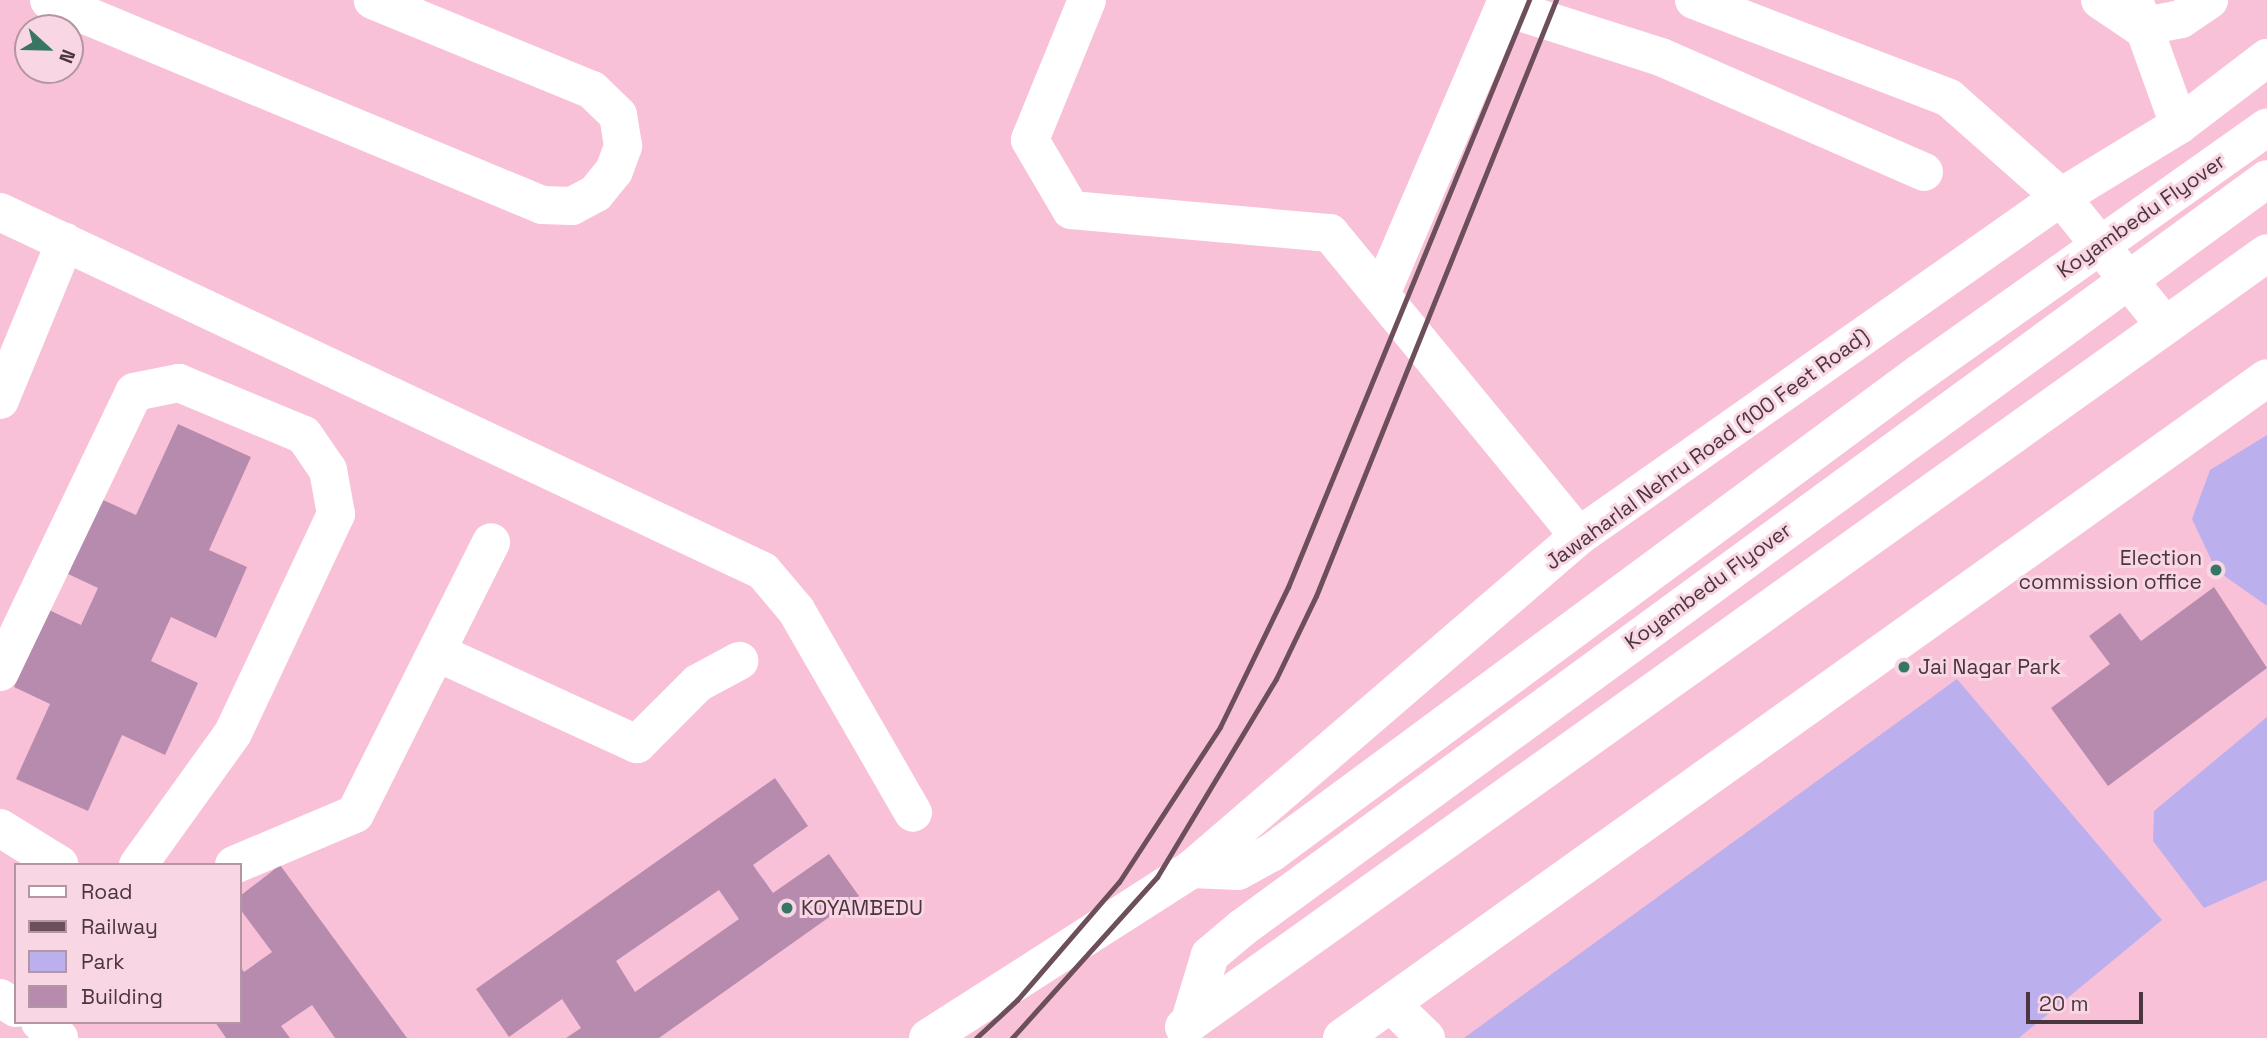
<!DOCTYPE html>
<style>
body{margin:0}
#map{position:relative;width:2267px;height:1038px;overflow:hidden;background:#f9c1d8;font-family:"Space Grotesk",sans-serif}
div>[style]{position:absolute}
.green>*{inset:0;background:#bbb0ed}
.building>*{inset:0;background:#b68bae}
.minor>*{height:38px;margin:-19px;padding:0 19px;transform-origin:19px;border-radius:19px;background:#fff}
.major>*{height:38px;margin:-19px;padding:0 19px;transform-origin:19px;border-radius:19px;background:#fff}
.rail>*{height:5px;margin:-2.5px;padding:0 2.5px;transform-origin:2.5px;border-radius:2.5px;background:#6c4f5b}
.dots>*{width:19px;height:19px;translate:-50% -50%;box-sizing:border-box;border:4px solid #f8d6e3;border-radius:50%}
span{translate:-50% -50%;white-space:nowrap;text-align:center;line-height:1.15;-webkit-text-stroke:6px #f8d6e3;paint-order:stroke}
.street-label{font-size:21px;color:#4b353e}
.poi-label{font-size:21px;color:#4b353e}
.right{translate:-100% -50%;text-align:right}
.left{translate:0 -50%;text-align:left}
.legend{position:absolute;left:14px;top:863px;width:228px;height:161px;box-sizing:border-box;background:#f8d6e3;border:2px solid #b396a1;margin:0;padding:9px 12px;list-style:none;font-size:21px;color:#4b353e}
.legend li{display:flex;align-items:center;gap:14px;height:35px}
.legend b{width:35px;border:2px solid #b396a1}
.north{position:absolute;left:14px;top:14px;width:70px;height:70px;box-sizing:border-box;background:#f8d6e3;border:2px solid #b396a1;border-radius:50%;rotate:112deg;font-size:19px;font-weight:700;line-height:28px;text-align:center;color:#4b353e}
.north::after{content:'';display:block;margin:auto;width:24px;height:32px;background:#377665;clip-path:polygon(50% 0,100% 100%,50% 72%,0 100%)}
.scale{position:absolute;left:2026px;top:992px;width:117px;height:32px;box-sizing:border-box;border:4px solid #4b353e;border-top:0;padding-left:9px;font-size:21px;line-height:24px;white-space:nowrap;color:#4b353e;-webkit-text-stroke:5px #f8d6e3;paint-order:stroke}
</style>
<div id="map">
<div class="green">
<i style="clip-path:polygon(2267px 435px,2267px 606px,2216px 570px,2192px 519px,2210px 470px)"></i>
<i style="clip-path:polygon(1957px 679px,2162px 920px,2019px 1038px,1464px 1038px)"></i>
<i style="clip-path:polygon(2267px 717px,2267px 880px,2204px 908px,2153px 841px,2154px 811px)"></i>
</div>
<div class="building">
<i style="clip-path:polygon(178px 424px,251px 457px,209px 550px,247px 567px,216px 638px,171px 617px,151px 661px,198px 683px,165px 755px,122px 735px,88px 811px,16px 779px,50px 704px,14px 687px,49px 610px,81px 625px,98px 588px,68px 574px,101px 499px,136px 515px)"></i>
<i style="clip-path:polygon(2214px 587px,2267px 668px,2108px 786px,2051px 708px,2110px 664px,2089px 636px,2120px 613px,2141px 641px)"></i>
<i style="clip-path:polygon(evenodd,775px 778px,808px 826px,753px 865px,773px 893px,829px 854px,859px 896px,659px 1038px,566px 1038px,581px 1028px,562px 999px,509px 1037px,476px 989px,775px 778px,719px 890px,739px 919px,635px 992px,616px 961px,719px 890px)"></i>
<i style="clip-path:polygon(280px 865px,407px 1038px,335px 1038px,312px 1005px,281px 1026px,290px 1038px,226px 1038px,215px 1022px,240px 1022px,240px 966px,244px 972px,272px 952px,240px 909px,240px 896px)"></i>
</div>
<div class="minor">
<i style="left:49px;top:0;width:534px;rotate:22.58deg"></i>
<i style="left:542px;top:205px;width:30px;rotate:2deg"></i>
<i style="left:572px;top:206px;width:27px;rotate:-28deg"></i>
<i style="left:596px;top:193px;width:28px;rotate:-51deg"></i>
<i style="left:614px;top:171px;width:27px;rotate:-70deg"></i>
<i style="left:623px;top:146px;width:31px;rotate:-99deg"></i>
<i style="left:618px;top:115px;width:36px;rotate:-136deg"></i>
<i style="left:592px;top:90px;width:237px;rotate:-157.7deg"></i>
<i style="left:1087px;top:0;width:151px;rotate:112.2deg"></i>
<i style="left:1030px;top:140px;width:81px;rotate:59.6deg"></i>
<i style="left:1071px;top:210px;width:260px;rotate:5.1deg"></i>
<i style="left:1330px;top:233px;width:392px;rotate:50.6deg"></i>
<i style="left:1694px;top:0;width:273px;rotate:21deg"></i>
<i style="left:1949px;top:98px;width:149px;rotate:41.5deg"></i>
<i style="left:2100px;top:0;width:48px;rotate:34deg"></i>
<i style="left:2140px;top:27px;width:42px;rotate:-11deg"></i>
<i style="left:2181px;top:19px;width:34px;rotate:-34deg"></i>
<i style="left:2134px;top:0;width:133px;rotate:70.2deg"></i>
<i style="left:0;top:212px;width:843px;rotate:25.2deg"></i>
<i style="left:763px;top:571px;width:51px;rotate:49.8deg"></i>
<i style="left:796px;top:610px;width:234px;rotate:60deg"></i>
<i style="left:1381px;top:294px;width:312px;rotate:-66.8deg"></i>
<i style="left:1504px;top:7px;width:165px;rotate:17.7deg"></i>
<i style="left:1661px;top:57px;width:287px;rotate:23.6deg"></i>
<i style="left:0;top:400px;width:171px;rotate:-67.6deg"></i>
<i style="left:438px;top:653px;width:219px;rotate:24.6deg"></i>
<i style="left:637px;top:744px;width:86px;rotate:-45deg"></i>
<i style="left:698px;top:683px;width:47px;rotate:-28.2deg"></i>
<i style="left:0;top:672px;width:310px;rotate:-64.4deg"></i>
<i style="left:134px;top:392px;width:46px;rotate:-11.3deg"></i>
<i style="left:179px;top:383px;width:135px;rotate:22.6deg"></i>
<i style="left:304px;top:435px;width:42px;rotate:55.6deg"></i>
<i style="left:328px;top:470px;width:45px;rotate:79.7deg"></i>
<i style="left:336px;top:514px;width:242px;rotate:115.2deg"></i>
<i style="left:233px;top:733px;width:163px;rotate:125.7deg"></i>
<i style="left:0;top:828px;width:70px;rotate:31.7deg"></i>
<i style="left:234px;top:865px;width:131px;rotate:-22.9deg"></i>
<i style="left:355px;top:814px;width:304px;rotate:-63.4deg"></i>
<i style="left:0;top:998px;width:19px;rotate:32deg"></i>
<i style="left:1391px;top:1004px;width:49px;rotate:44.2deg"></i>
<i style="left:40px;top:1022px;width:25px;rotate:40deg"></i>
</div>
<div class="major">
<i style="left:2061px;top:197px;width:162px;rotate:51deg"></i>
<i style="left:1192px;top:869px;width:46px;rotate:2.5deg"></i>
<i style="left:1238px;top:871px;width:38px;rotate:-29deg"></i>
<i style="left:1271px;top:853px;width:807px;rotate:-36.49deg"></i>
<i style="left:1920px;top:373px;width:425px;rotate:-35.3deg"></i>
<i style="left:1189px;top:1024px;width:72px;rotate:-73.1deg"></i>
<i style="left:1210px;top:955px;width:42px;rotate:-40.2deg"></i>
<i style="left:1242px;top:928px;width:1269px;rotate:-36.16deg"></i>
<i style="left:1184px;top:1027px;width:1331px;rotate:-35.55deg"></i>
<i style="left:928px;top:1038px;width:313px;rotate:-32.6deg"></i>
<i style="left:1192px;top:869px;width:511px;rotate:-40.71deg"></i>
<i style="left:1579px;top:536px;width:589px;rotate:-35.12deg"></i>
<i style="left:2061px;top:197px;width:138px;rotate:-31.4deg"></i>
<i style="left:2179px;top:125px;width:111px;rotate:-37.3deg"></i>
<i style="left:1342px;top:1038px;width:1136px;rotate:-35.51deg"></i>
</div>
<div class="rail">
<i style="left:976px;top:1038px;width:56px;rotate:-42.8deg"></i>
<i style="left:1017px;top:1000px;width:156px;rotate:-49.2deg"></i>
<i style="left:1119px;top:882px;width:185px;rotate:-56.9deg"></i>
<i style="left:1220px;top:727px;width:156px;rotate:-64.1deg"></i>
<i style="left:1288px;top:587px;width:635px;rotate:-67.68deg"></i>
<i style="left:1012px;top:1038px;width:217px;rotate:-48deg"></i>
<i style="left:1157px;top:877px;width:231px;rotate:-59deg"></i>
<i style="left:1276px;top:679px;width:92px;rotate:-64.3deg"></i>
<i style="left:1316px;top:596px;width:643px;rotate:-68.07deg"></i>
</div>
<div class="dots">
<i style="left:2216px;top:570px;background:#377665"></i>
<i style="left:1904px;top:667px;background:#377665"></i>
<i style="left:787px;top:908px;background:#377665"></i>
</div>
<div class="street-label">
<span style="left:2141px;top:216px;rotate:-35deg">Koyambedu Flyover</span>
<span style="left:1707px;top:449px;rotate:-36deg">Jawaharlal Nehru Road (100 Feet Road)</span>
<span style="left:1708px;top:586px;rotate:-36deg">Koyambedu Flyover</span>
</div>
<div class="poi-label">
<span class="right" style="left:2202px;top:570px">Election<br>commission office</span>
<span class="left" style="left:1918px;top:667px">Jai Nagar Park</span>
<span class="left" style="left:801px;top:908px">KOYAMBEDU</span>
</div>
<ul class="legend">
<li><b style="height:9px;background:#fff"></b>Road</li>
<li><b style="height:9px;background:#6c4f5b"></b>Railway</li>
<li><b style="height:19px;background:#bbb0ed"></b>Park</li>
<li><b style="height:19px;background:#b68bae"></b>Building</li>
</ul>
<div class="north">N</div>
<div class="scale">20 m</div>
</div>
